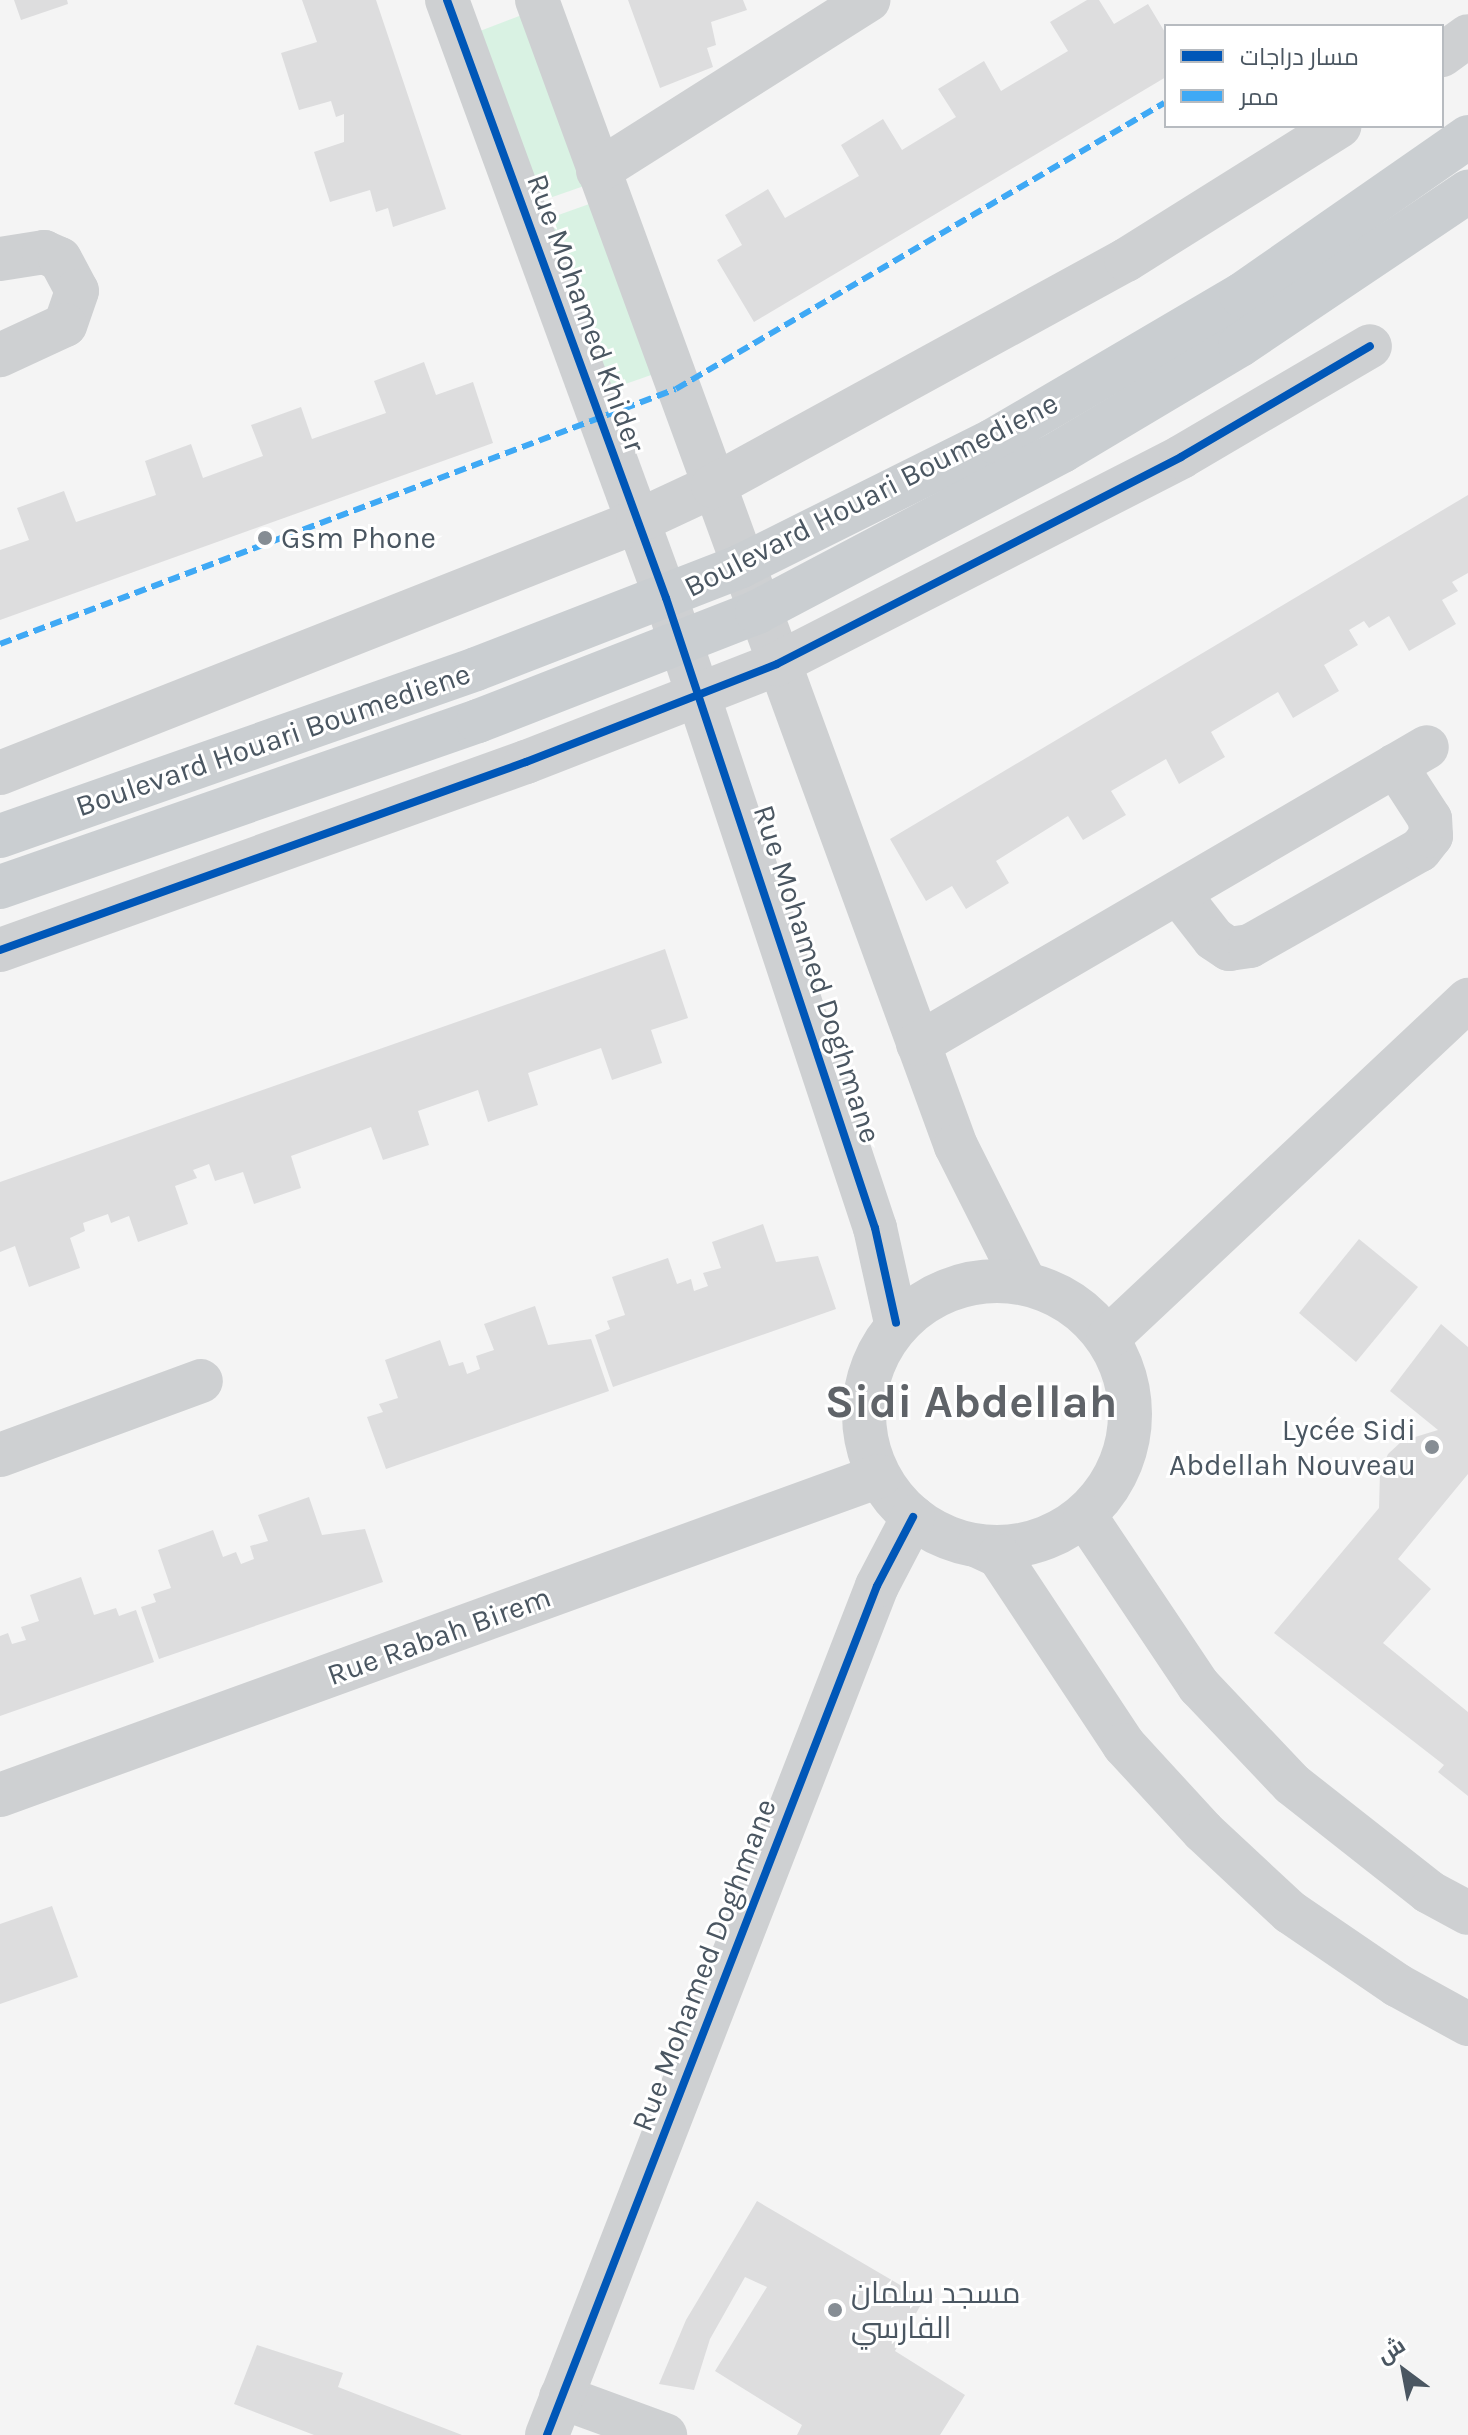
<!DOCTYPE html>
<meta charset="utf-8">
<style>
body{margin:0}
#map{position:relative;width:1468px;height:2435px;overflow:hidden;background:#f4f4f4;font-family:Karla,Cairo,sans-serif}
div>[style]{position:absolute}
.green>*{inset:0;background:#d9f2e3}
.building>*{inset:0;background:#ddddde}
.minor>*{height:44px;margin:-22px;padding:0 22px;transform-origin:22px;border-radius:22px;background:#ced0d2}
.minor>.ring{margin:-22px;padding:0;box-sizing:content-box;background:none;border:44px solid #ced0d2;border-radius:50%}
.major>*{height:44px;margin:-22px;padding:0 22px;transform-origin:22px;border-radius:22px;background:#caced1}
.quiet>*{height:6px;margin-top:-3px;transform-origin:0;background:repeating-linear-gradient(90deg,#3fa9f5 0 12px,transparent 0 18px)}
.cycleway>*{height:8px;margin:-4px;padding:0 4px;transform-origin:4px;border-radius:4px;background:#0057b8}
.dots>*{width:22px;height:22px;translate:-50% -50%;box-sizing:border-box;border:4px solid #fff;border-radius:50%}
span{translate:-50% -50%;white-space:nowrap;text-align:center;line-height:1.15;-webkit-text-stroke:6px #fff;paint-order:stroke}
.street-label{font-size:30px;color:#4a5661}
.poi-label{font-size:30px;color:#4a5661}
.left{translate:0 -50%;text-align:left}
.right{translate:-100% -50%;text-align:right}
.town-label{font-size:46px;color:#5f6368;font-weight:700}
.legend{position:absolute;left:1164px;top:24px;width:280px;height:104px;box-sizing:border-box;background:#fff;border:2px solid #b7bbc0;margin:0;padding:10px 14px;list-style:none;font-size:24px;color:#4a5661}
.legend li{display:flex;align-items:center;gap:16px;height:40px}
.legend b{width:40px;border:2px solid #b7bbc0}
.north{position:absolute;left:1364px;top:2331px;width:80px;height:80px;-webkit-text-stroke:6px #fff;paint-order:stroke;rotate:328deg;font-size:22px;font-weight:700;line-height:32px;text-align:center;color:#4a5661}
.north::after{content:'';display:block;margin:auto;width:28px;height:36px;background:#4a5661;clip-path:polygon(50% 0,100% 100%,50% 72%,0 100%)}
</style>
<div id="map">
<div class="green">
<i style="clip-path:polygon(522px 15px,584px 186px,541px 201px,480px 31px)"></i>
<i style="clip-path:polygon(592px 203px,654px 374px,611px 389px,550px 218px)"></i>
</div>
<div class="building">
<i style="clip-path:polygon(14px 0,67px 0,68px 4px,21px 20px)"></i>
<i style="clip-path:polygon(302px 0,376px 0,446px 209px,393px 227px,388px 208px,376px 212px,370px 190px,330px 202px,314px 152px,344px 142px,344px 114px,336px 117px,331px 101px,299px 110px,281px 53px,317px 42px)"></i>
<i style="clip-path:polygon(628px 0,743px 0,747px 10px,711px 22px,716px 45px,707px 48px,713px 67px,660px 88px)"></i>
<i style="clip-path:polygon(1087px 0,1099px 0,1114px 24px,1148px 4px,1166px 34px,1166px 77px,754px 322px,717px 260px,742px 245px,725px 215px,768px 189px,785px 218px,859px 176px,841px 145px,883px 119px,902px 150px,956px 117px,938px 89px,984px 61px,1001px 91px,1068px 51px,1050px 22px)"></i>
<i style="clip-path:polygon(424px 362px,436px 395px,473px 382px,493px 443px,0 620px,0 550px,29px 540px,17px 508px,64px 491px,76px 522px,156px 495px,145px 461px,191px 444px,203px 478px,263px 456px,251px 425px,301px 407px,312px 439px,386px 413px,374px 381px)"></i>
<i style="clip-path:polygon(1468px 495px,1468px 573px,1452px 582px,1458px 591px,1442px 600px,1456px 624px,1409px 651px,1389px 616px,1369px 628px,1364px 621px,1349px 630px,1358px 645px,1324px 665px,1339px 691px,1293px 718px,1278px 692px,1211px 732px,1225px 757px,1179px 784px,1166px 759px,1111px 791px,1126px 815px,1083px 840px,1068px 816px,996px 861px,1009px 883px,966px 909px,952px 886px,926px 901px,890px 839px)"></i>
<i style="clip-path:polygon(665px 949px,688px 1018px,651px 1030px,662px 1063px,612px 1080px,601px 1048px,528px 1073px,538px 1105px,488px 1122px,478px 1090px,418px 1111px,429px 1145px,383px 1160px,371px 1127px,291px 1156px,301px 1188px,254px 1204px,243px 1172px,215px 1181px,209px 1164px,193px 1170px,197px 1178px,175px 1186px,188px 1224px,138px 1242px,129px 1216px,111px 1223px,108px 1214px,83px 1223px,85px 1231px,70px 1238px,80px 1268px,29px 1287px,15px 1246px,0 1252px,0 1182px)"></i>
<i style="clip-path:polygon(763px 1224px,776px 1262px,818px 1256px,836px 1309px,613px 1387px,595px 1335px,610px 1329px,607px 1321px,625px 1315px,612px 1277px,668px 1258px,677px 1284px,691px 1279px,694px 1291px,708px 1286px,703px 1273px,721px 1268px,712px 1242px)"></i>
<i style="clip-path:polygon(1359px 1239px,1418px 1287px,1356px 1362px,1299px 1313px)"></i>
<i style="clip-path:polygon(535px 1306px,548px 1345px,591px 1339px,609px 1391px,386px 1469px,367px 1417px,383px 1412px,379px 1404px,398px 1398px,385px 1360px,440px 1340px,449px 1366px,463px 1362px,467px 1374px,480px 1369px,476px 1356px,494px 1350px,484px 1324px)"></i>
<i style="clip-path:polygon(1441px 1324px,1468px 1347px,1468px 1474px,1398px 1559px,1431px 1589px,1383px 1643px,1468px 1712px,1468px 1796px,1438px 1772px,1444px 1765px,1274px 1633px,1379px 1508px,1380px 1473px,1388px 1454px,1402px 1441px,1438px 1430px,1390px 1391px)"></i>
<i style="clip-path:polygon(309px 1497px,322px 1535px,365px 1529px,383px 1582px,159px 1659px,141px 1607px,156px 1602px,153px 1594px,171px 1588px,158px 1550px,213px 1530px,223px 1557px,236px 1552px,241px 1564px,254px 1559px,250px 1546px,268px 1541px,258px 1515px)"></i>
<i style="clip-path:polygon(81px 1577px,94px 1615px,116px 1608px,119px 1616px,136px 1610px,154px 1662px,0 1716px,0 1636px,8px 1633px,12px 1644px,26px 1640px,21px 1627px,39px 1621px,30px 1595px)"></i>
<i style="clip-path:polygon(52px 1906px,78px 1977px,0 2004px,0 1924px)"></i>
<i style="clip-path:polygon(757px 2201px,924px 2299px,895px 2351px,965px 2395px,940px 2435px,797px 2435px,802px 2425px,715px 2371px,767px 2287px,745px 2277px,710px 2339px,694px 2390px,659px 2384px,686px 2320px)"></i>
<i style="clip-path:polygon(257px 2345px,343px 2373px,338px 2387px,462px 2435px,314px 2435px,234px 2404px)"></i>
</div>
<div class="minor">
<i style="left:447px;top:0;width:637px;rotate:69.89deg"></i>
<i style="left:666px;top:598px;width:664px;rotate:71.65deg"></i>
<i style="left:875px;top:1228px;width:97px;rotate:77.5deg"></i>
<i style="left:537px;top:0;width:1220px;rotate:69.92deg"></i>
<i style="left:956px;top:1146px;width:153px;rotate:63.3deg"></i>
<i style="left:1442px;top:55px;width:32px;rotate:-36deg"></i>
<i style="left:598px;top:171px;width:320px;rotate:-32.3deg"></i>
<i style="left:0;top:259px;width:45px;rotate:-9deg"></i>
<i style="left:44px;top:252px;width:17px;rotate:24deg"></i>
<i style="left:60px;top:259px;width:36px;rotate:62deg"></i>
<i style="left:77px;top:291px;width:36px;rotate:109deg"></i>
<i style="left:65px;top:325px;width:72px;rotate:155.2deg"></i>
<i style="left:0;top:773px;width:686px;rotate:-21.55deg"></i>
<i style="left:638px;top:521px;width:83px;rotate:-25deg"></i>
<i style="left:713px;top:486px;width:471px;rotate:-28.7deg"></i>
<i style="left:1126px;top:260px;width:252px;rotate:-32.1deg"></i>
<i style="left:1178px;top:893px;width:58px;rotate:52deg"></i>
<i style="left:1214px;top:939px;width:18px;rotate:34deg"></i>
<i style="left:1229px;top:949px;width:21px;rotate:-8deg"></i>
<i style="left:1250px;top:946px;width:195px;rotate:-29.5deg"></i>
<i style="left:1420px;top:850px;width:18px;rotate:-52deg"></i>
<i style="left:1431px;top:836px;width:17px;rotate:-93deg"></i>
<i style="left:1430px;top:819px;width:64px;rotate:-122.9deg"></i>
<i style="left:0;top:950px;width:559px;rotate:-19.67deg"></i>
<i style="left:526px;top:762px;width:269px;rotate:-21.3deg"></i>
<i style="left:777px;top:664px;width:454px;rotate:-27.1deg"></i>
<i style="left:1181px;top:457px;width:219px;rotate:-30.4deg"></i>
<i style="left:918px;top:1044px;width:589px;rotate:-30.26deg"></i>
<i class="ring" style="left:864px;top:1281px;width:222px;height:222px"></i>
<i style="left:1108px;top:1338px;width:494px;rotate:-43.2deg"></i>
<i style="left:0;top:1455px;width:214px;rotate:-20.2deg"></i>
<i style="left:1085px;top:1516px;width:205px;rotate:56.2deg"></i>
<i style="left:1199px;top:1686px;width:135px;rotate:46.5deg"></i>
<i style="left:1292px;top:1784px;width:174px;rotate:38.2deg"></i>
<i style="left:1429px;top:1892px;width:44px;rotate:28.3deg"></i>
<i style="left:978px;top:1546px;width:23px;rotate:25deg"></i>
<i style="left:999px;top:1556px;width:227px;rotate:56.5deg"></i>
<i style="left:1124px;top:1745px;width:117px;rotate:47.4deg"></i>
<i style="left:1203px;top:1831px;width:119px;rotate:43deg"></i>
<i style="left:1290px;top:1912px;width:130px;rotate:34.3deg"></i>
<i style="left:1397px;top:1985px;width:81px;rotate:28.8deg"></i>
<i style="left:0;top:1795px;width:935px;rotate:-19.95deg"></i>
<i style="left:561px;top:2397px;width:111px;rotate:20.1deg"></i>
<i style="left:547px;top:2435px;width:911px;rotate:-68.76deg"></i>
<i style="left:877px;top:1586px;width:78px;rotate:-62.4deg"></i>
</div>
<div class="major">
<i style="left:0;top:836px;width:504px;rotate:-19.33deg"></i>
<i style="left:476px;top:669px;width:284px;rotate:-21.2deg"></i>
<i style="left:741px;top:566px;width:280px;rotate:-26.5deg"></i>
<i style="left:992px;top:441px;width:289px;rotate:-30.4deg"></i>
<i style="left:1241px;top:295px;width:277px;rotate:-34.8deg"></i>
<i style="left:0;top:887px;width:506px;rotate:-19.15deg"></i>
<i style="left:478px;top:721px;width:300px;rotate:-21.3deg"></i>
<i style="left:757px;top:612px;width:345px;rotate:-27.8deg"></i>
<i style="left:1062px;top:451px;width:207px;rotate:-30.8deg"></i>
<i style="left:1240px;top:345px;width:275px;rotate:-33.9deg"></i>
</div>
<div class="quiet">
<i style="left:0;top:644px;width:722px;rotate:-20.67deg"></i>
<i style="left:676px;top:389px;width:566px;rotate:-30.37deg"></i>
</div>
<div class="cycleway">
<i style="left:447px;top:0;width:637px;rotate:69.89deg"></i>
<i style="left:666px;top:598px;width:664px;rotate:71.65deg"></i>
<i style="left:875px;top:1228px;width:97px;rotate:77.5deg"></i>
<i style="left:0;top:950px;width:559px;rotate:-19.67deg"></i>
<i style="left:526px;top:762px;width:269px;rotate:-21.3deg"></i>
<i style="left:777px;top:664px;width:454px;rotate:-27.1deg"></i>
<i style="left:1181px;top:457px;width:219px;rotate:-30.4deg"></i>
<i style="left:547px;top:2435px;width:911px;rotate:-68.76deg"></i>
<i style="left:877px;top:1586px;width:78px;rotate:-62.4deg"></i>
</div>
<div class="dots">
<i style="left:265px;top:538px;background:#868d94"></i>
<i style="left:1432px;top:1447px;background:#868d94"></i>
<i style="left:835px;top:2310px;background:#868d94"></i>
</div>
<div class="street-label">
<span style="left:586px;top:313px;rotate:70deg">Rue Mohamed Khider</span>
<span style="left:871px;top:495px;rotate:-27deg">Boulevard Houari Boumediene</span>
<span style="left:273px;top:740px;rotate:-19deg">Boulevard Houari Boumediene</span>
<span style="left:817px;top:974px;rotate:72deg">Rue Mohamed Doghmane</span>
<span style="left:439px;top:1636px;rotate:-20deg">Rue Rabah Birem</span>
<span style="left:704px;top:1965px;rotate:-69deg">Rue Mohamed Doghmane</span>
</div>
<div class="poi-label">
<span class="left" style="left:281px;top:538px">Gsm Phone</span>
<span class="right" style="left:1416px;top:1447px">Lycée Sidi<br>Abdellah Nouveau</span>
<span class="left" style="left:851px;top:2310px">مسجد سلمان<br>الفارسي</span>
</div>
<div class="town-label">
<span style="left:971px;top:1402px">Sidi Abdellah</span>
</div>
<ul class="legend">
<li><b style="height:10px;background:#0057b8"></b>مسار دراجات</li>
<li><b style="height:10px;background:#3fa9f5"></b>ممر</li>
</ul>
<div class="north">ش</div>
</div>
